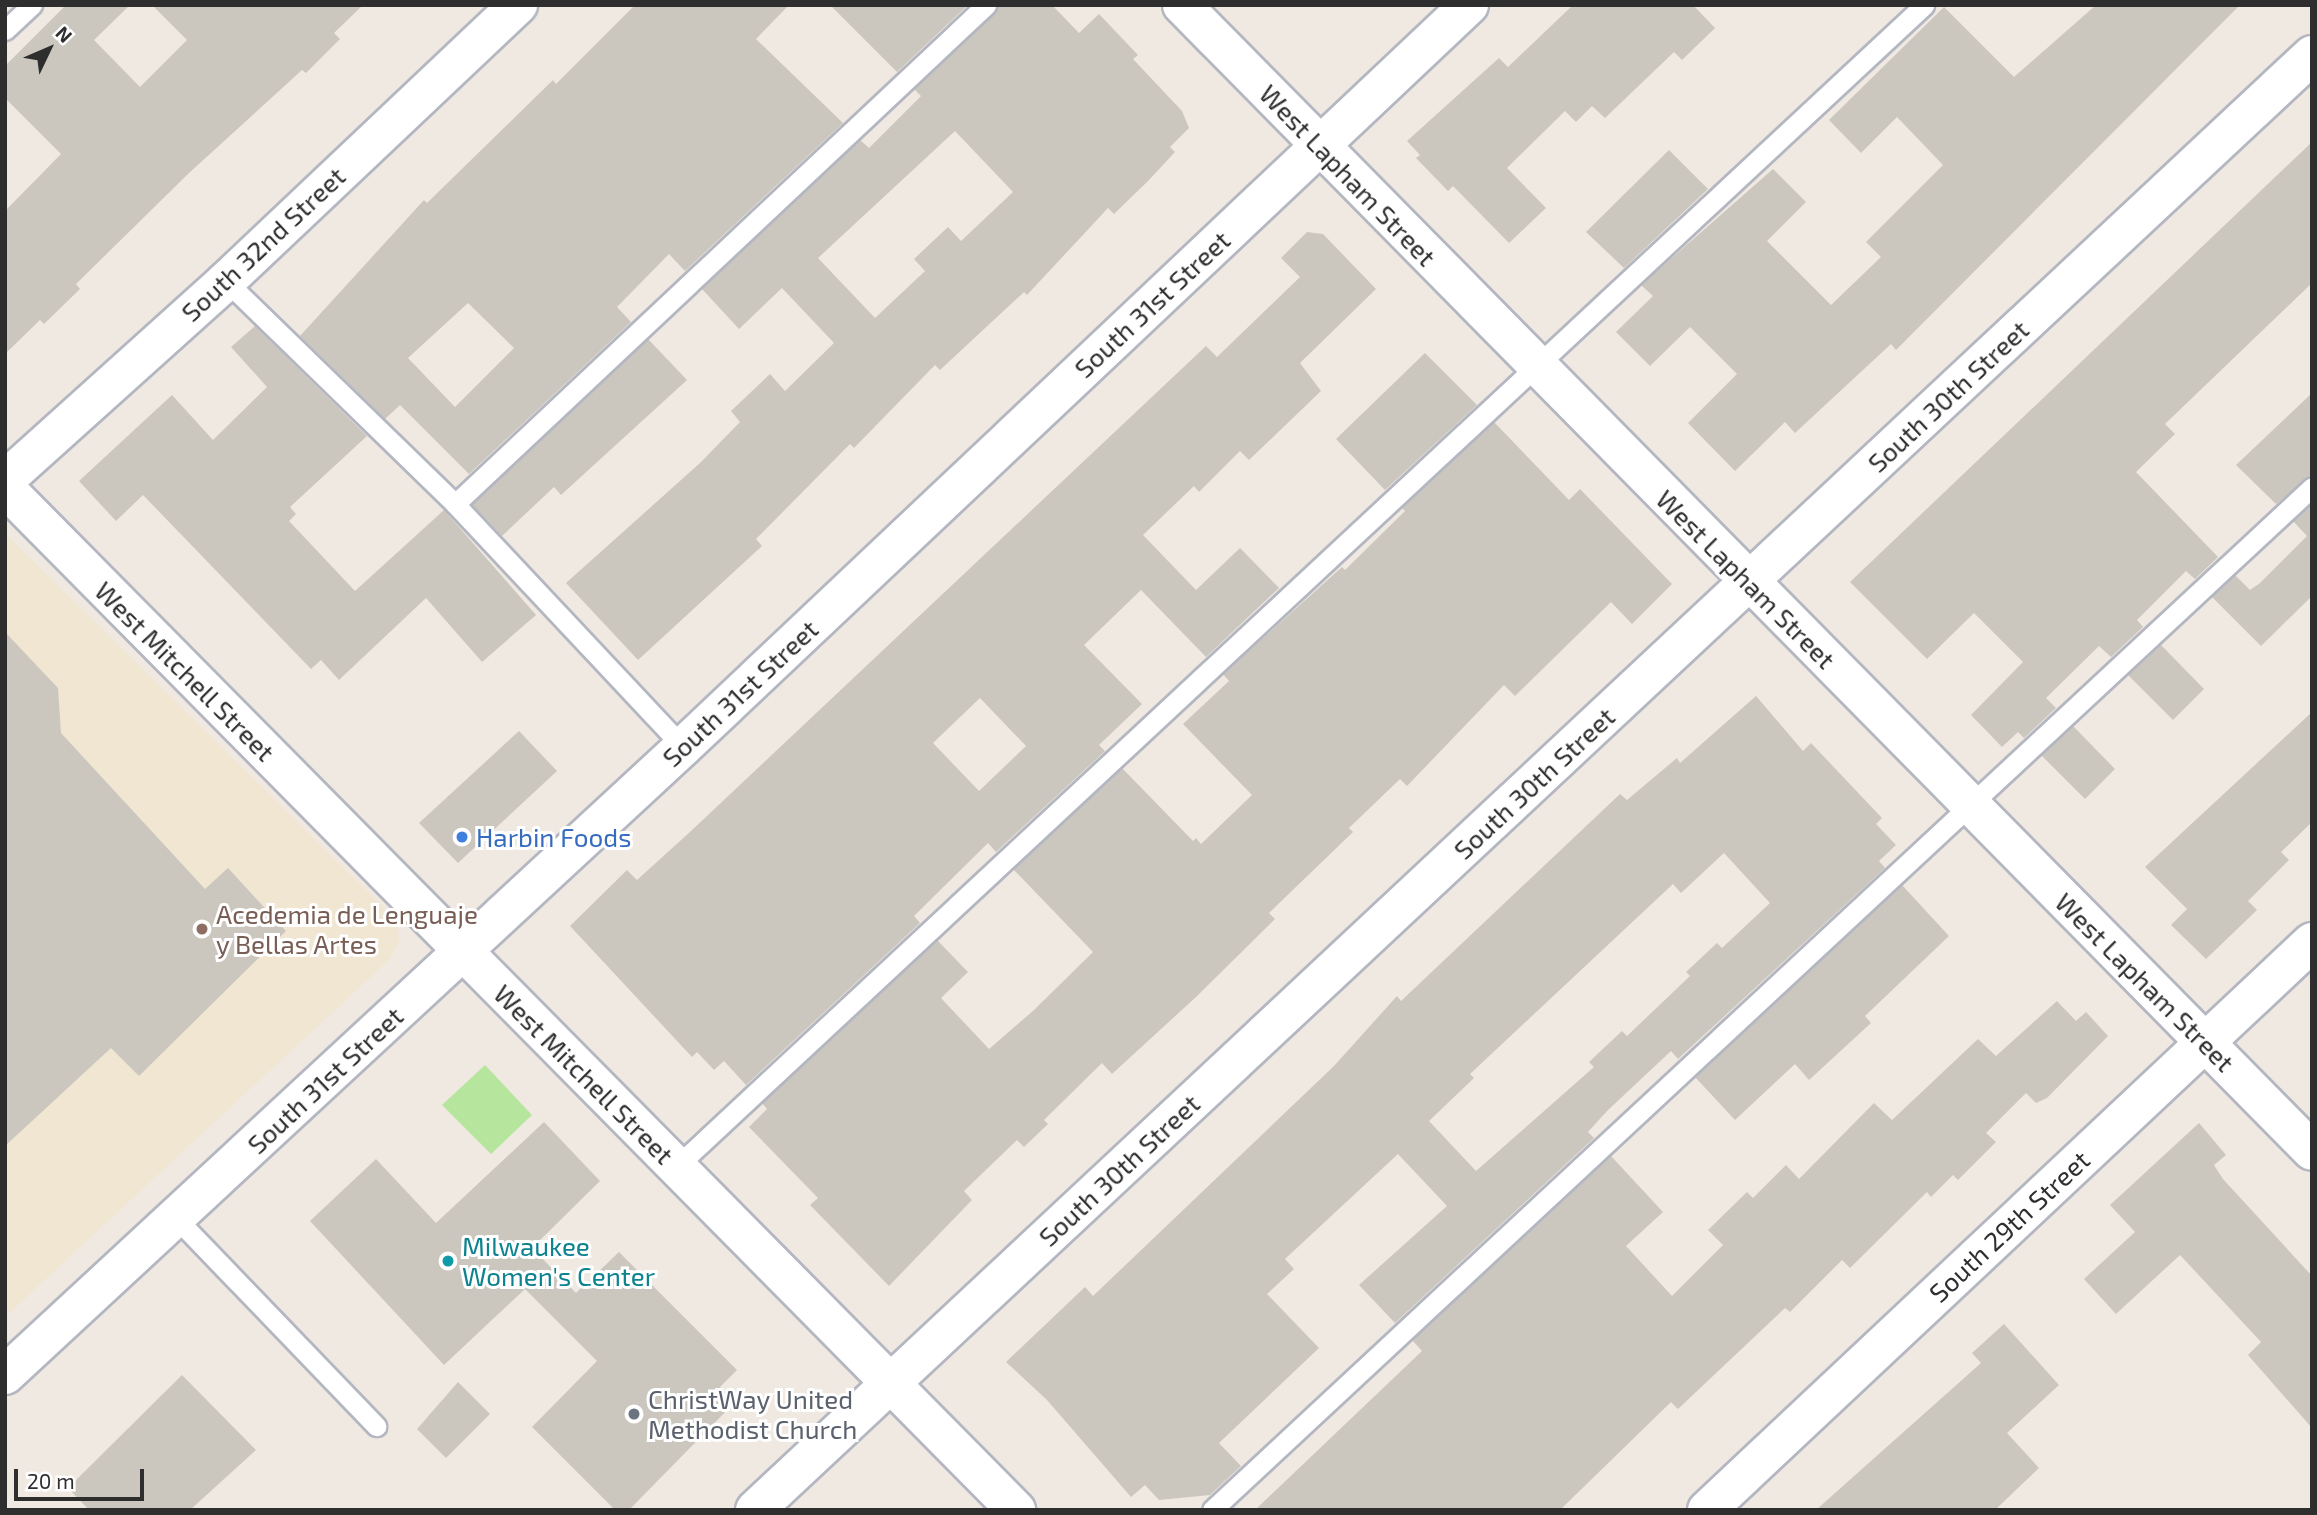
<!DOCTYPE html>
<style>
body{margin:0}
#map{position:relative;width:2317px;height:1515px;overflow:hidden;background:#efe9e1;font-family:"Exo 2",sans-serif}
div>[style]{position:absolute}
.education>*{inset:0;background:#f0e6d1}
.green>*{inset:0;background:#b6e59e}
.building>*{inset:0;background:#cbc7bf}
.roads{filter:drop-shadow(2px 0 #b4b7c1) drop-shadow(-2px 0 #b4b7c1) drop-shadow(0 2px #b4b7c1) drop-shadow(0 -2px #b4b7c1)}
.lane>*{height:19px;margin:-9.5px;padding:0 9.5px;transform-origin:9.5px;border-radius:9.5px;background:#fff}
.street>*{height:38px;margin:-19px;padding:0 19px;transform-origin:19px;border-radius:19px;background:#fff}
.secondary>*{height:38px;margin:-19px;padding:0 19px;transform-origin:19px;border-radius:19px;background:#fff}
.dots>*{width:19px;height:19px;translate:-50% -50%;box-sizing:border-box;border:4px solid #fff;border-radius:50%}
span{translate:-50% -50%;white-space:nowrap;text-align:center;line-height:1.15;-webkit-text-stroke:6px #fff;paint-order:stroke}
.street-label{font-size:26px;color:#2e2e2e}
.shop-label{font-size:26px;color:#366cbe}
.left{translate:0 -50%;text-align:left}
.education-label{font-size:26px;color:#785e54}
.culture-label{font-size:26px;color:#0d838f}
.worship-label{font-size:26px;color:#5b616d}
.frame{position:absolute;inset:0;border:7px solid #2e2e2e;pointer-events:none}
.north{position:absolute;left:14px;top:14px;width:70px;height:70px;-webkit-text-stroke:5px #fff;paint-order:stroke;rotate:46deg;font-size:19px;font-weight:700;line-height:28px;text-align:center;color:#2e2e2e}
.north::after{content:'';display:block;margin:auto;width:24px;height:32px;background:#2e2e2e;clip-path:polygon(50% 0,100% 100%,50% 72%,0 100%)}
.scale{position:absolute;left:14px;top:1469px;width:130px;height:32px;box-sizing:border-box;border:4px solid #2e2e2e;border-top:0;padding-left:9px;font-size:21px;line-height:24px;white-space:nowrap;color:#2e2e2e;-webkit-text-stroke:5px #fff;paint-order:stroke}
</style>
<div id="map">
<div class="education">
<i style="clip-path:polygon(5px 533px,378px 902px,395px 920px,400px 939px,390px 959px,5px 1317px)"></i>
</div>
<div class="green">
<i style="clip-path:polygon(485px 1065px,532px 1115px,491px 1154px,442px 1105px)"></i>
</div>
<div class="building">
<i style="clip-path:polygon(66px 5px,130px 5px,94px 40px,140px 87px,187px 40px,152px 5px,363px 5px,334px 33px,340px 39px,306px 73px,302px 70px,189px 173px,76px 284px,80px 289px,44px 324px,40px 320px,5px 354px,7px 209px,61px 154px,5px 98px,5px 66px)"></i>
<i style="clip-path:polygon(evenodd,635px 5px,789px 5px,756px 39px,843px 123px,685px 271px,669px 254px,617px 307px,631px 322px,469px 474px,400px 405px,385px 419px,300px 336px,424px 200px,427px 203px,553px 80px,556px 84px,635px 5px,468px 303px,514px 348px,455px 407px,408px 358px,468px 303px)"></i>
<i style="clip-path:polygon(830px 5px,968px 5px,897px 72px)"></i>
<i style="clip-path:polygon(evenodd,998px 5px,1052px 5px,1079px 33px,1099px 14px,1138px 55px,1133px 59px,1182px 111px,1189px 128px,1170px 147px,1175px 152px,1148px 181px,1114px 214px,1108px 208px,1027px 295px,1024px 292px,940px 370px,935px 365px,854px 448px,850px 444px,756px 539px,762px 546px,638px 660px,566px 583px,700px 463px,740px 422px,731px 411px,770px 374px,785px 391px,834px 343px,782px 288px,739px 329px,702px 289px,860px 140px,869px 148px,921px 96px,914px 89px,994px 14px,998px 5px,955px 131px,1013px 192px,961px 241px,948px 227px,914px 259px,925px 271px,875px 318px,818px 258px,955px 131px)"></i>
<i style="clip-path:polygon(1573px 5px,1693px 5px,1715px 28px,1682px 60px,1674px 52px,1605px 118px,1592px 106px,1576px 122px,1565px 111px,1507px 168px,1546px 208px,1509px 243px,1453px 186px,1448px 191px,1416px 158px,1420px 155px,1407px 141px,1499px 58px,1508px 67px)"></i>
<i style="clip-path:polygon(2096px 5px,2240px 5px,1896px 350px,1891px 344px,1795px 433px,1785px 422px,1735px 471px,1688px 423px,1737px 374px,1690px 327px,1650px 366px,1616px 332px,1653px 296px,1641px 285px,1773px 169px,1806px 202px,1767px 241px,1831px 305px,1881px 257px,1866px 242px,1943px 165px,1897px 117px,1861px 153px,1829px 120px,1944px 7px,2014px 77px)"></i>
<i style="clip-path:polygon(2312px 142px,2312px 283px,2165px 424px,2175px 434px,2136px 472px,2218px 557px,2195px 579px,2186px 571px,2137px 620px,2143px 627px,2111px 657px,2099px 646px,2046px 698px,2056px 708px,2024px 738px,2018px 732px,2002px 747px,1971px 715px,2023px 662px,1974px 613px,1927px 659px,1850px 582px)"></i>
<i style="clip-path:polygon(1669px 150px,1708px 189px,1624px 268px,1586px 232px)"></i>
<i style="clip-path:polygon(evenodd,1307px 232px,1323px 234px,1376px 289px,1300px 363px,1321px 391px,1249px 460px,1240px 451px,1199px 492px,1194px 486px,1143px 535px,1196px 590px,1240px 548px,1279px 588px,1206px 657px,1141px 590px,1084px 645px,1142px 704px,1099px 745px,1105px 751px,996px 852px,988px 843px,914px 916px,920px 923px,746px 1085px,724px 1061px,714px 1070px,697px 1052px,692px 1057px,570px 926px,627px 870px,637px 880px,691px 831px,1206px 346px,1217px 357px,1300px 277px,1281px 258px,1307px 232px,980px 698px,1026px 746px,979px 791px,933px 743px,980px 698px)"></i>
<i style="clip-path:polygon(255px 326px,367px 436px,290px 507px,296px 514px,289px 521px,355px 591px,444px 510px,536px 615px,482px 662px,426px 598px,339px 680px,321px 660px,311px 669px,143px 495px,116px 521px,79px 481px,172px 395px,213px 440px,267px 387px,231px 347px)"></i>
<i style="clip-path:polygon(648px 339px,687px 380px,561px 495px,554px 487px,502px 536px,472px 505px)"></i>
<i style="clip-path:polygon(1425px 353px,1477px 405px,1385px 490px,1336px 439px)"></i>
<i style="clip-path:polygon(2312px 393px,2312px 475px,2276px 504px,2236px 465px)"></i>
<i style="clip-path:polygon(1494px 422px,1569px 500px,1580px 489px,1672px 584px,1632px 624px,1611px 602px,1515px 696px,1504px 685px,1407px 786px,1400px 779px,1349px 828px,1353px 832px,1269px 913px,1275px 919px,1196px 997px,1112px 1074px,1102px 1063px,1044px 1120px,1048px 1124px,1024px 1147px,1017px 1140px,964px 1191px,972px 1200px,889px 1286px,810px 1205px,818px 1198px,749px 1127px,767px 1109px,762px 1103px,937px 940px,968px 972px,941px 998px,989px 1049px,1034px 1010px,1093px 952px,1013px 869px,1122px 768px,1193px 841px,1196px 838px,1201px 844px,1252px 795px,1183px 724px,1229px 681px,1223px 674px,1342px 567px,1345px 570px,1405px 511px,1402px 508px)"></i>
<i style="clip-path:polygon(2312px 504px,2312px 596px,2261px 646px,2212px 597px,2235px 575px,2250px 590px,2260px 583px,2307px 536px,2293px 521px)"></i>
<i style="clip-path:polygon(5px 632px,58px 688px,61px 733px,205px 889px,228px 868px,286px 931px,139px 1076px,111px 1048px,5px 1146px)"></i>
<i style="clip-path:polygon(2161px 645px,2204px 689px,2173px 720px,2128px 675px)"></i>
<i style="clip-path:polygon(evenodd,1756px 696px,1803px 751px,1811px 743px,1882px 818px,1876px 824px,1896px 845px,1879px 861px,1885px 868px,1678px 1059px,1671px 1051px,1607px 1111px,1588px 1132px,1594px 1138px,1395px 1323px,1359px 1285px,1447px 1206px,1398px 1154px,1285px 1259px,1294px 1269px,1267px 1294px,1319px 1348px,1219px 1443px,1241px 1466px,1210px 1495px,1159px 1500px,1145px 1485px,1131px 1497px,1047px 1400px,1006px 1362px,1085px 1287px,1093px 1296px,1334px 1066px,1397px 996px,1401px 1001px,1620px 794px,1627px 800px,1677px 758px,1680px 763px,1756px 696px,1724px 853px,1770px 903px,1722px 948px,1717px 943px,1686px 972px,1690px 976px,1627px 1036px,1622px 1031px,1589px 1062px,1594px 1067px,1476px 1171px,1429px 1121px,1474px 1078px,1470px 1074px,1673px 884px,1681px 893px,1724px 853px)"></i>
<i style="clip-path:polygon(2312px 712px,2312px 822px,2281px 852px,2289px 860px,2248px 901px,2257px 910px,2206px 959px,2171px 925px,2187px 909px,2145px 867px)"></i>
<i style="clip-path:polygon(2073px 726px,2115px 769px,2085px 799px,2041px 755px)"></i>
<i style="clip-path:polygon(519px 731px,557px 771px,458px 863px,419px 823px)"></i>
<i style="clip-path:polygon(1902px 885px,1949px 936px,1865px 1016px,1871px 1023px,1809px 1080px,1795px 1064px,1735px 1120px,1695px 1077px)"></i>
<i style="clip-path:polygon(2057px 1001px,2076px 1021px,2086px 1012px,2108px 1036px,2047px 1098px,2036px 1103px,2026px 1093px,1986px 1133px,1996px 1142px,1958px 1180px,1953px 1175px,1931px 1197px,1927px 1192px,1850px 1268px,1842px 1260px,1790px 1312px,1785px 1308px,1678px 1409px,1671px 1402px,1560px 1510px,1255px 1510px,1422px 1351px,1412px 1340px,1611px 1156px,1663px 1212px,1626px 1246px,1672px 1296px,1723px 1245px,1708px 1230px,1747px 1192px,1753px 1198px,1786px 1165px,1799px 1179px,1874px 1103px,1892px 1120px,1978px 1039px,1996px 1056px)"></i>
<i style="clip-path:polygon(544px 1122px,600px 1181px,532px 1248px,576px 1293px,619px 1252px,737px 1370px,720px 1387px,735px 1402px,629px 1510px,615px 1510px,532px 1427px,597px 1361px,525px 1289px,444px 1365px,310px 1221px,376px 1159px,436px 1223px)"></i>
<i style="clip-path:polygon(2199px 1123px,2226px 1155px,2214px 1165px,2223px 1179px,2312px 1276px,2312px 1428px,2248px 1355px,2261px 1342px,2180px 1255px,2116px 1314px,2084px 1279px,2135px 1232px,2110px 1205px)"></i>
<i style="clip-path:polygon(2004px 1324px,2059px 1385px,2007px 1433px,2039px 1468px,1995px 1510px,1816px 1510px,1981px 1363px,1972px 1353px)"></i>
<i style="clip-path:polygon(182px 1375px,256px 1450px,190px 1510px,89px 1510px,68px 1488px)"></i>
<i style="clip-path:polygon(458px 1382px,490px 1414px,446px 1458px,417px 1429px)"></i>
</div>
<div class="roads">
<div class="lane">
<i style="left:5px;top:30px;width:37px;rotate:-43deg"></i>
<i style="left:226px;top:281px;width:320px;rotate:44.2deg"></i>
<i style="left:455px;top:504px;width:333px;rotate:46.8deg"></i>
<i style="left:455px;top:504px;width:729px;rotate:-43.22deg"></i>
<i style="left:677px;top:1166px;width:1704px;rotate:-42.95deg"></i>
<i style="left:176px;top:1218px;width:289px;rotate:46.1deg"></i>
<i style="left:1212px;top:1510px;width:1502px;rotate:-42.92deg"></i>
</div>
<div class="street">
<i style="left:1182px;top:5px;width:1609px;rotate:45.4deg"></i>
<i style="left:5px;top:480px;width:297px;rotate:-42deg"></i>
<i style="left:226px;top:281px;width:402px;rotate:-43.4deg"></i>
<i style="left:5px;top:1375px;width:924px;rotate:-42.81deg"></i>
<i style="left:683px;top:747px;width:1081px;rotate:-43.35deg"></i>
<i style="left:755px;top:1510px;width:2131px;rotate:-43.06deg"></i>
<i style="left:1707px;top:1510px;width:830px;rotate:-43.19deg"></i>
</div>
<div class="secondary">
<i style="left:5px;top:488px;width:1438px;rotate:45.31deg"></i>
</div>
</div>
<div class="dots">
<i style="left:462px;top:837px;background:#3f7fe0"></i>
<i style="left:202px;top:929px;background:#8d6e63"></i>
<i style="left:448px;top:1261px;background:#0f9aa8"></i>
<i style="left:634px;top:1414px;background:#6b7280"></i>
</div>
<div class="street-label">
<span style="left:1348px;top:175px;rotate:46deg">West Lapham Street</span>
<span style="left:263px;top:244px;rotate:-43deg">South 32nd Street</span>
<span style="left:1152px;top:304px;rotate:-43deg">South 31st Street</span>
<span style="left:1948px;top:396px;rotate:-43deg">South 30th Street</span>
<span style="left:1746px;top:579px;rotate:45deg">West Lapham Street</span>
<span style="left:185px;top:671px;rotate:45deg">West Mitchell Street</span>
<span style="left:740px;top:693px;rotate:-43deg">South 31st Street</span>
<span style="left:1534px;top:783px;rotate:-43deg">South 30th Street</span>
<span style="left:2145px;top:982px;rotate:45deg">West Lapham Street</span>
<span style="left:584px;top:1074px;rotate:45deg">West Mitchell Street</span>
<span style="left:325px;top:1080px;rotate:-43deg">South 31st Street</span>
<span style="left:1119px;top:1170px;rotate:-43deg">South 30th Street</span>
<span style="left:2009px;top:1226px;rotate:-43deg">South 29th Street</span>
</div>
<div class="shop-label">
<span class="left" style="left:476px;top:837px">Harbin Foods</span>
</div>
<div class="education-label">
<span class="left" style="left:216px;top:929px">Acedemia de Lenguaje<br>y Bellas Artes</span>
</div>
<div class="culture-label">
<span class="left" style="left:462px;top:1261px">Milwaukee<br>Women's Center</span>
</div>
<div class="worship-label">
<span class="left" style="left:648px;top:1414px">ChristWay United<br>Methodist Church</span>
</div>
<div class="frame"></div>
<div class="north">N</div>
<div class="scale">20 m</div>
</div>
